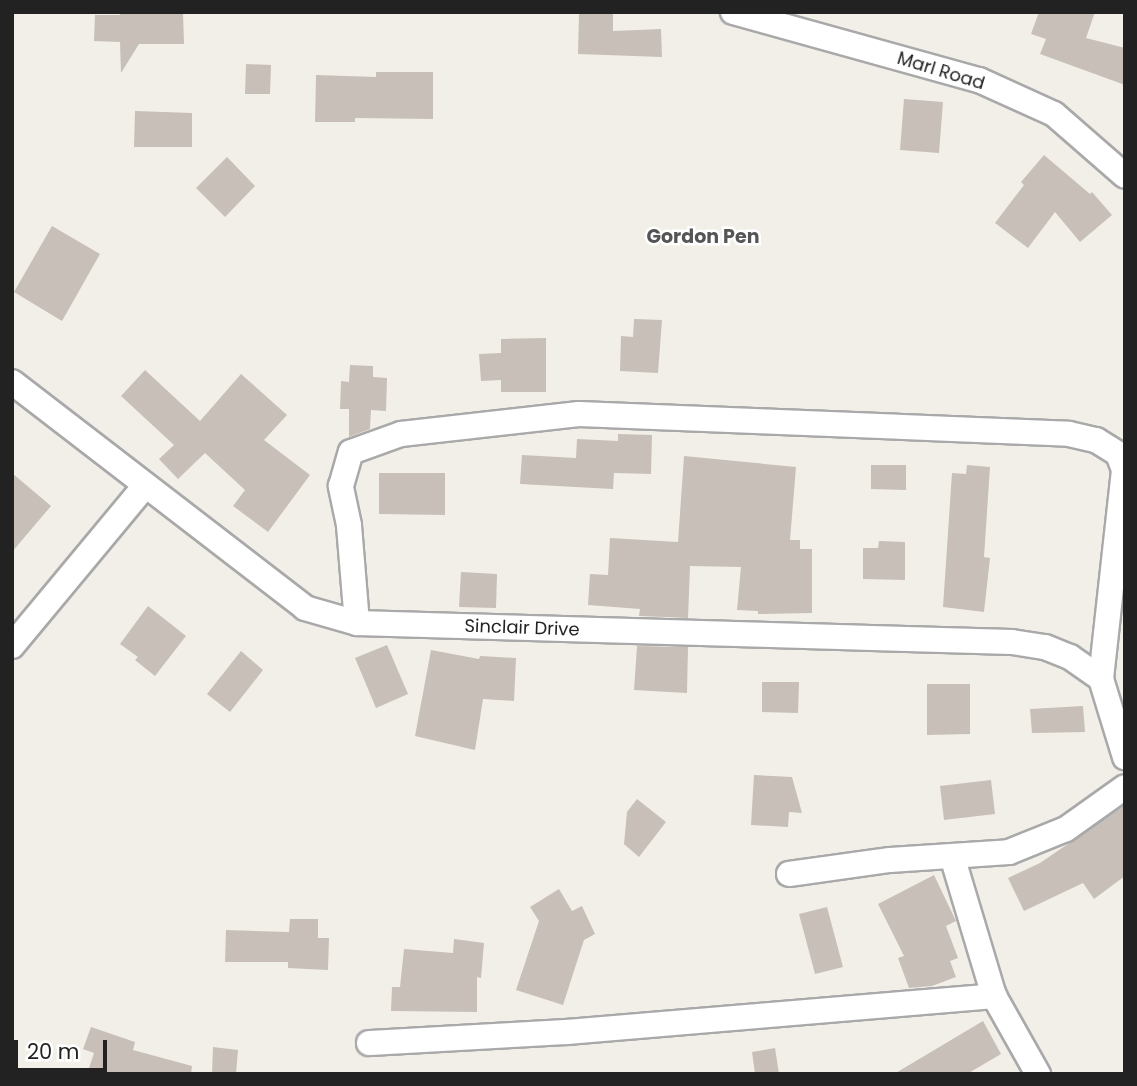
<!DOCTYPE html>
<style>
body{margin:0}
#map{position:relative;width:1137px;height:1086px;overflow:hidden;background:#f2efe9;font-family:Poppins,sans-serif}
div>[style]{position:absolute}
.building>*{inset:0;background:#c7bfb8}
.roads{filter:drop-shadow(2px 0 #a9a9a9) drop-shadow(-2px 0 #a9a9a9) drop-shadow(0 2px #a9a9a9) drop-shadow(0 -2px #a9a9a9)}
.street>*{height:24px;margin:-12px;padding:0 12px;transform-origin:12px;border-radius:12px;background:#fff}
span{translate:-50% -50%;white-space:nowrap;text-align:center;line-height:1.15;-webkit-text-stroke:5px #fff;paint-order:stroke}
.street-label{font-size:18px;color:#222}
.neighbourhood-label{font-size:19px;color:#555;font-weight:700}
.frame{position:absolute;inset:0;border:14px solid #222;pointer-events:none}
.scale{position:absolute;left:14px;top:1040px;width:93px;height:32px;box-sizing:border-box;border:4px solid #222;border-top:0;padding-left:9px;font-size:21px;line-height:24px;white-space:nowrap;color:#222;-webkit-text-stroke:5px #fff;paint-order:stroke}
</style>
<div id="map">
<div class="building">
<i style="clip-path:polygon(120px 12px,183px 12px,184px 44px,139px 44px,121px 73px,120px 42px,94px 41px,95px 15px,120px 15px)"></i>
<i style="clip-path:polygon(579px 12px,613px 12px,613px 31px,661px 29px,662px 57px,578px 54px)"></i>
<i style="clip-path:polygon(1039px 12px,1095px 12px,1086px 38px,1125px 48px,1125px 85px,1040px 54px,1046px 39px,1031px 34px)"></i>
<i style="clip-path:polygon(246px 64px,271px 65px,270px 94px,245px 94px)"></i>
<i style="clip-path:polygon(376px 72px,433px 72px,433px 119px,355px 118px,355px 122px,315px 122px,316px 75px,376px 77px)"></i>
<i style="clip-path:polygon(904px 99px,943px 102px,939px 153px,900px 150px)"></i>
<i style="clip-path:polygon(135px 111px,192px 113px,192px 147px,134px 147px)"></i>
<i style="clip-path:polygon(1044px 155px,1090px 194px,1092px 192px,1112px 215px,1080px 242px,1055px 212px,1028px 248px,995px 223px,1024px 185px,1021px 182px)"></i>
<i style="clip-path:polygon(227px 157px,255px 186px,225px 217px,196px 188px)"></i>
<i style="clip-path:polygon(52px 226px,100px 254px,62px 321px,14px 292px)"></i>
<i style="clip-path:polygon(634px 319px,662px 320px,658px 373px,620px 371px,621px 336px,633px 337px)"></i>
<i style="clip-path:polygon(546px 338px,546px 392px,501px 392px,501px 380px,481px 381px,479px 354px,501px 353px,501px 339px)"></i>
<i style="clip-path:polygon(350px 365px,373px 366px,373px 377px,387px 378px,386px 411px,371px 410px,370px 429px,349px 437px,349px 409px,340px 409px,341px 381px,349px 382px)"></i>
<i style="clip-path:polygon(145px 370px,200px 421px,241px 374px,287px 415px,264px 440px,310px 475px,268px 532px,233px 506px,245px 490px,205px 453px,178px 479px,159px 459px,174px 445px,121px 396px)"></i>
<i style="clip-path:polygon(618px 434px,652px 435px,651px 474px,614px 473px,613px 489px,520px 484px,522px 455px,576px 458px,577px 439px,618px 441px)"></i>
<i style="clip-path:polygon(684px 456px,796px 467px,790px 540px,800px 540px,800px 549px,812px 549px,812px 613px,758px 614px,758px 611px,737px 610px,741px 567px,690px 566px,688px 618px,639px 616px,640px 609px,588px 605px,590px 574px,608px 575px,610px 538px,678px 542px)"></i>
<i style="clip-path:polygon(871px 465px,906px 465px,906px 490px,871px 489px)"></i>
<i style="clip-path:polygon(967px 465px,990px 467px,984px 557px,990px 558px,984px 612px,943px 607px,952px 473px,966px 474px)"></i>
<i style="clip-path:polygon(12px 473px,51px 506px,12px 552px)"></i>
<i style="clip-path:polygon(379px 473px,445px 473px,445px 515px,379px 514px)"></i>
<i style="clip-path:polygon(879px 541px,905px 542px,905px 580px,863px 579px,863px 548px,878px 548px)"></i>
<i style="clip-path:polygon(461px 572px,497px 574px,496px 608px,459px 607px)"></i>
<i style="clip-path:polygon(148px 606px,186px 636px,155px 676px,135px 660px,138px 657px,120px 644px)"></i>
<i style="clip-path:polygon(387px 645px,408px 694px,376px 708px,355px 658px)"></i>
<i style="clip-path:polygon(637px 646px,688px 647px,687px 693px,634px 690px)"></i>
<i style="clip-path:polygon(431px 650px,479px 659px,480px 656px,516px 658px,514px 701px,483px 699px,475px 750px,415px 736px)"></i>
<i style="clip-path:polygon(241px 651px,263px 670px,230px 712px,207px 694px)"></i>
<i style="clip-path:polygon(762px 682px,799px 682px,798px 713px,762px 712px)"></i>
<i style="clip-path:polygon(927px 684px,970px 684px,970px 734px,927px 735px)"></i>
<i style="clip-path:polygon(1083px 706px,1085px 732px,1032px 733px,1030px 709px)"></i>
<i style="clip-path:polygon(754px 775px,792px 777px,802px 813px,789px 812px,788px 827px,751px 825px)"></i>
<i style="clip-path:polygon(991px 780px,995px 814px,944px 820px,940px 786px)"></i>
<i style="clip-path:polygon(637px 799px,666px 822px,639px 857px,624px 844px,627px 812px)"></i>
<i style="clip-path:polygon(1125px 805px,1125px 876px,1094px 899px,1083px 883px,1024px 911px,1008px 878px,1040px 863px)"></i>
<i style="clip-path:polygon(934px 875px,956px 921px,946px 926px,958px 958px,950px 961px,956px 977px,932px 986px,909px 988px,898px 958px,904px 956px,878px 904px)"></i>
<i style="clip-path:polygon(559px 889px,572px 911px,582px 906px,595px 934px,584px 940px,563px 1005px,516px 990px,539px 921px,530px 907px)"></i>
<i style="clip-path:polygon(827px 907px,843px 967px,815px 974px,799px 914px)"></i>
<i style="clip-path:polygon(290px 919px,318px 919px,318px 938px,329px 938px,328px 970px,288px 968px,288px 962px,225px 962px,226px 930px,289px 932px)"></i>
<i style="clip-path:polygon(454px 939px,484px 943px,481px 978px,477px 977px,477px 1012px,391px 1011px,392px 987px,400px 987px,404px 949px,453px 953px)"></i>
<i style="clip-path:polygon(983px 1021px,1001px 1054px,967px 1074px,894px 1074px)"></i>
<i style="clip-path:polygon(91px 1027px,135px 1042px,133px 1050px,192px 1066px,191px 1074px,87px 1074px,94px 1053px,83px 1049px)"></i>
<i style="clip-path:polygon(213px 1047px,238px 1050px,236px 1074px,212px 1074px)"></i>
<i style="clip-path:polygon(775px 1048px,779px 1074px,755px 1074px,752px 1052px)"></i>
</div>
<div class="roads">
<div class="street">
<i style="left:733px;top:12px;width:255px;rotate:15.5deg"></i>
<i style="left:979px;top:80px;width:82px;rotate:24.4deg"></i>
<i style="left:1054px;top:114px;width:94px;rotate:41.1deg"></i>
<i style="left:12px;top:382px;width:370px;rotate:37.6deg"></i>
<i style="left:305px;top:608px;width:54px;rotate:16.1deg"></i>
<i style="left:357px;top:623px;width:655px;rotate:1.66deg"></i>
<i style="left:1012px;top:642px;width:33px;rotate:9deg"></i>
<i style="left:1045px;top:647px;width:27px;rotate:22deg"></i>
<i style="left:1070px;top:657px;width:38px;rotate:35deg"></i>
<i style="left:357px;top:623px;width:98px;rotate:-94.7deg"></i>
<i style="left:349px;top:525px;width:40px;rotate:-102deg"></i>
<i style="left:341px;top:486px;width:35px;rotate:-74deg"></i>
<i style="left:351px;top:452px;width:53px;rotate:-19.8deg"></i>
<i style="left:401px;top:434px;width:179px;rotate:-6.4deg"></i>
<i style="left:579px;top:414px;width:490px;rotate:2.3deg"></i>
<i style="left:1069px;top:434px;width:28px;rotate:13deg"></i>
<i style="left:1096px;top:440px;width:26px;rotate:32deg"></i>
<i style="left:1118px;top:454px;width:17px;rotate:69deg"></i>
<i style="left:1124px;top:470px;width:210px;rotate:96.3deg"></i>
<i style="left:1101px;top:679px;width:82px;rotate:72.9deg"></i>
<i style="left:12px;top:646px;width:208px;rotate:-50.3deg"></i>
<i style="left:952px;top:856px;width:146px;rotate:73.3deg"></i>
<i style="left:994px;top:996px;width:90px;rotate:60.6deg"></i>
<i style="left:789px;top:874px;width:102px;rotate:-7.9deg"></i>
<i style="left:890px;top:860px;width:119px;rotate:-3.8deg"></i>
<i style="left:1009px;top:852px;width:61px;rotate:-22deg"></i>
<i style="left:1066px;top:829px;width:72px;rotate:-35.4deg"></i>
<i style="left:369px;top:1043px;width:198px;rotate:-3.2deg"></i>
<i style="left:567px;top:1032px;width:429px;rotate:-4.8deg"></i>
</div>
</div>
<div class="street-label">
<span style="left:941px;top:71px;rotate:17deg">Marl Road</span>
<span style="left:522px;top:628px;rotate:2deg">Sinclair Drive</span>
</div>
<div class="neighbourhood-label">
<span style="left:703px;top:237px">Gordon Pen</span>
</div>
<div class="frame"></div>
<div class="scale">20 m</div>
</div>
